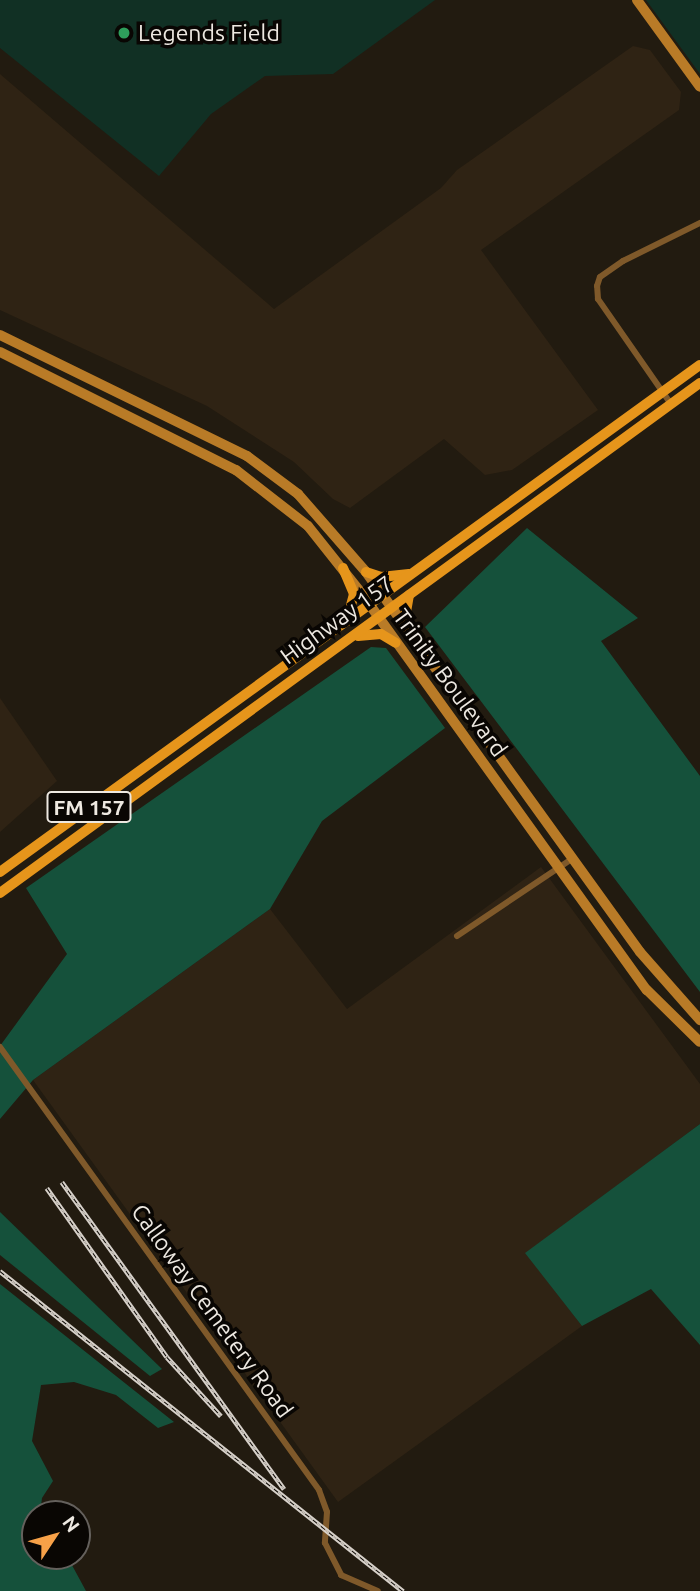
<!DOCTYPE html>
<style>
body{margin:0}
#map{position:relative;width:700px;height:1591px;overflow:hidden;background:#221b10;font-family:Ubuntu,sans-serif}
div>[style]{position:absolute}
.built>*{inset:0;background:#2f2314}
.green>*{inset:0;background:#113024}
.forest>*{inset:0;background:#15513b}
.street>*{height:6px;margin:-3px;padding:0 3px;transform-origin:3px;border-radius:3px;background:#7f592a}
.secondary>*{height:10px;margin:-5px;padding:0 5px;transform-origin:5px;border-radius:5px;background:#b97b27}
.primary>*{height:10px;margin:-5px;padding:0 5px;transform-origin:5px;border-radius:5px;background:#e6951b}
.rail>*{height:4.5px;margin-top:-2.25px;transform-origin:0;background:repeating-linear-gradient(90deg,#090603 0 5px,#d7d1ca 0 10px);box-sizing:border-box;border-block:2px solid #d7d1ca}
.dots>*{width:19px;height:19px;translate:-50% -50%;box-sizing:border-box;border:4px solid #090603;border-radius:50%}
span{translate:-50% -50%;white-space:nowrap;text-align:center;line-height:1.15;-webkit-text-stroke:7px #090603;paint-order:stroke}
.shield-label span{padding:2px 5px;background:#090603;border:2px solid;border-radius:5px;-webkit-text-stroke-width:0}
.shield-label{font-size:21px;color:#ede8e1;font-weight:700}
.poi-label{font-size:23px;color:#ede8e1}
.left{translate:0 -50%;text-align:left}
.street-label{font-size:23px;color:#ede8e1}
.north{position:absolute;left:21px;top:1500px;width:70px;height:70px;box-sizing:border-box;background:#090603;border:2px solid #64605c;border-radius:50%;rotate:54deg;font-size:19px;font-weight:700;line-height:28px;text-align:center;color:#ede8e1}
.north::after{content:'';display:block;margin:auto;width:24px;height:32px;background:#f7a148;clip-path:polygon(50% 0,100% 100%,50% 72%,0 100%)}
</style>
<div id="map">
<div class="built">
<i style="clip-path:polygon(633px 46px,650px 50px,681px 92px,679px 110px,481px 250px,598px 410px,512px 470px,485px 475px,444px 439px,350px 508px,333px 499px,294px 462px,207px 406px,0 310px,0 74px,274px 309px,441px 188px,457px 170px)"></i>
<i style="clip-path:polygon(0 698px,57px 781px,0 832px)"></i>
<i style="clip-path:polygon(541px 867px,700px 1084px,700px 1124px,526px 1253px,582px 1326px,338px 1502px,33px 1080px,270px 909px,347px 1009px)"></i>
</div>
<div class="green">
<i style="clip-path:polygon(0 0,435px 0,333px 74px,265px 76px,211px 114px,159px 176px,0 48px)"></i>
<i style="clip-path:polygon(646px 0,700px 0,700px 74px)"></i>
</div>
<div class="forest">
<i style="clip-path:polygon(527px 528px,638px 618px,601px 641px,700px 776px,700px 992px,425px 627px)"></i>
<i style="clip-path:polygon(371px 647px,386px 648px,445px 728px,322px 821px,270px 909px,33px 1080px,0 1119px,0 1046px,67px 954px,26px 888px)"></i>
<i style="clip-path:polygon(700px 1124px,700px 1345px,651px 1289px,582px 1326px,525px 1253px)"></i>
<i style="clip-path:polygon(0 1212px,162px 1369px,150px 1376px,0 1255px)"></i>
<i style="clip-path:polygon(0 1284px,174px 1422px,158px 1428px,116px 1395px,74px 1382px,41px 1385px,32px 1441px,53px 1481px,42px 1498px,40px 1514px,35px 1514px,35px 1556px,67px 1556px,86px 1591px,0 1591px)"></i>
</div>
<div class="street">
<i style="left:671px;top:404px;width:128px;rotate:-124.8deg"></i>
<i style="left:598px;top:299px;width:13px;rotate:-94deg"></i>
<i style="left:597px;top:286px;width:9px;rotate:-72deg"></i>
<i style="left:600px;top:277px;width:28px;rotate:-35deg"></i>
<i style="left:623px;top:261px;width:86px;rotate:-26.3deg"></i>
<i style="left:457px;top:936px;width:140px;rotate:-33.9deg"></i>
<i style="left:0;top:1047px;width:546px;rotate:54.24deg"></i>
<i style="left:319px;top:1490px;width:23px;rotate:70deg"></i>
<i style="left:327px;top:1512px;width:31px;rotate:94deg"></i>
<i style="left:325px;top:1543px;width:36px;rotate:63deg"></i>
<i style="left:341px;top:1575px;width:40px;rotate:23.4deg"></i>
</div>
<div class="secondary">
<i style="left:637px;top:0;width:107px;rotate:54.1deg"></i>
<i style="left:0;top:335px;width:275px;rotate:26.1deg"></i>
<i style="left:247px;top:456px;width:64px;rotate:36.7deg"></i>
<i style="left:298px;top:494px;width:103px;rotate:48.9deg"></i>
<i style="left:366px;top:572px;width:468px;rotate:54.2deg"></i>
<i style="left:640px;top:952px;width:91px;rotate:48.6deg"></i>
<i style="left:0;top:352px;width:264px;rotate:26.6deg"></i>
<i style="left:236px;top:470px;width:91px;rotate:37.9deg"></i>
<i style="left:308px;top:526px;width:87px;rotate:51.5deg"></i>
<i style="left:362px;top:594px;width:488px;rotate:54.3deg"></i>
<i style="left:647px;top:990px;width:74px;rotate:44.5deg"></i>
</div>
<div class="primary">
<i style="left:343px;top:568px;width:28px;rotate:67deg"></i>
<i style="left:354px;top:594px;width:28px;rotate:105deg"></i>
<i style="left:366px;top:572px;width:16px;rotate:18deg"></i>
<i style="left:381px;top:577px;width:28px;rotate:-6deg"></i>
<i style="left:409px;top:595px;width:22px;rotate:100deg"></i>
<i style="left:405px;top:617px;width:20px;rotate:70deg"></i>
<i style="left:358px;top:636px;width:23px;rotate:-5deg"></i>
<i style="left:381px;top:634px;width:17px;rotate:31deg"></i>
<i style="left:0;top:872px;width:864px;rotate:-35.92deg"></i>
<i style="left:0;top:893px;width:866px;rotate:-36.08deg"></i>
</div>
<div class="rail">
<i style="left:62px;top:1182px;width:379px;rotate:54.1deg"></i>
<i style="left:47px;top:1188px;width:207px;rotate:54.6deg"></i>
<i style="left:167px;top:1357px;width:80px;rotate:47.5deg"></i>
<i style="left:0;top:1271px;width:515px;rotate:38.45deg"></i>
</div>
<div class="dots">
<i style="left:124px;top:33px;background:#2e9e5b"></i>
</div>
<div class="shield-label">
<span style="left:89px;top:807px">FM 157</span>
</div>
<div class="poi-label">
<span class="left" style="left:138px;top:33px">Legends Field</span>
</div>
<div class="street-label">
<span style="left:337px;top:620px;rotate:-36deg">Highway 157</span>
<span style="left:450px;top:683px;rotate:54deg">Trinity Boulevard</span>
<span style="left:212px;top:1311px;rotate:54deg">Calloway Cemetery Road</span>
</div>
<div class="north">N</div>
</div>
